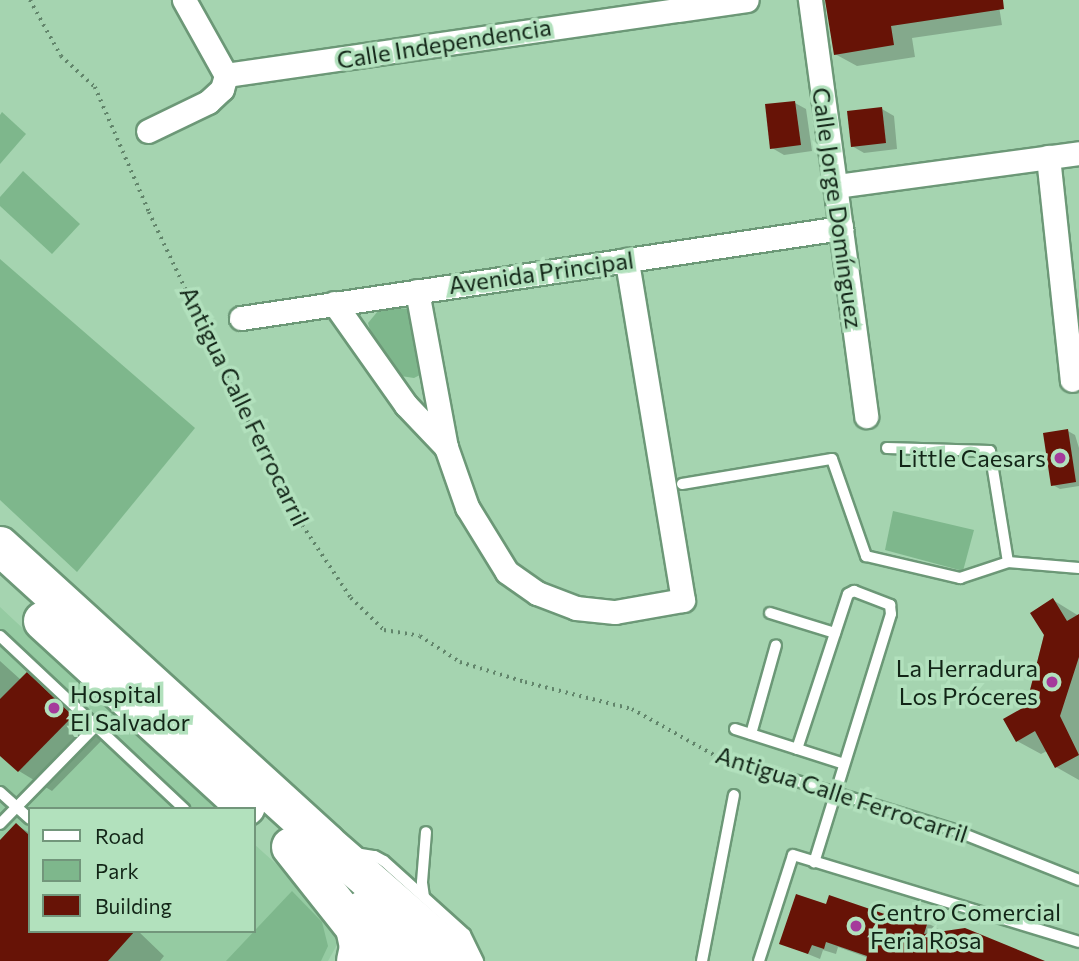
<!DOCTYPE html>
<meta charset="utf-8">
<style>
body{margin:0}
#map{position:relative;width:1079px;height:961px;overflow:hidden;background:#a5d4b0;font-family:Commissioner,sans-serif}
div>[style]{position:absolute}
.built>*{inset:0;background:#95cba2}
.green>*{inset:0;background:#7eb78c}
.shadow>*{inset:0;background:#0003}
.building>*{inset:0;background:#671306}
.path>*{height:3.5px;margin-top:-1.75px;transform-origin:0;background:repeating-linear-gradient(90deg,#62856b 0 2px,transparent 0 7px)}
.roads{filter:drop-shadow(2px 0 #6c9877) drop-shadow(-2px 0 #6c9877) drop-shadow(0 2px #6c9877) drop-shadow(0 -2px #6c9877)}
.lane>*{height:10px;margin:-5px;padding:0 5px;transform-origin:5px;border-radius:5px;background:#fff}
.street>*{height:23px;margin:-11.5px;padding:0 11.5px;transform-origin:11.5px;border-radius:11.5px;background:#fff}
.secondary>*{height:32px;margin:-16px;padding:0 16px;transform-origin:16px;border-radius:16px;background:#fff}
.highway>*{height:38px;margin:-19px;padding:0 19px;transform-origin:19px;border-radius:19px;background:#fff}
.dots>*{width:19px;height:19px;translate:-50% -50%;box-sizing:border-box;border:4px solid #b2e1bd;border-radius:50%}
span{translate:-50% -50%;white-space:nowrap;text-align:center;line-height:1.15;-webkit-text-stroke:7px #b2e1bd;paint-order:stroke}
.street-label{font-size:24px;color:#122517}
.poi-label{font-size:24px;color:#122517}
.right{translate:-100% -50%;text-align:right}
.left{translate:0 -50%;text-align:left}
.legend{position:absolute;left:28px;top:807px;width:228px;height:126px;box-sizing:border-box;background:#b2e1bd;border:2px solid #72967b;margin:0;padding:9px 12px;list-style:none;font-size:21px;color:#122517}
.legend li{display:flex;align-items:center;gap:14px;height:35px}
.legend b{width:35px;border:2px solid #72967b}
</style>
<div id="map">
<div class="built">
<i style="clip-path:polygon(0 607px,216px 809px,30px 809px,30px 931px,254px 931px,254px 844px,334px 916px,338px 943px,328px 961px,0 961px)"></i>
</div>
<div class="green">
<i style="clip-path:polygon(2px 112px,26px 134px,0 164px,0 115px)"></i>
<i style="clip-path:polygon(23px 171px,80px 224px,52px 254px,0 206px,0 197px)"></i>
<i style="clip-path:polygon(0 259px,195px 428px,77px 572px,0 500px)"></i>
<i style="clip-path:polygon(399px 308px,409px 309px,416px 318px,424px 373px,414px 378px,394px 375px,377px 355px,368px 323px,378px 311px)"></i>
<i style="clip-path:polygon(893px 511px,974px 530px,963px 571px,885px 550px)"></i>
<i style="clip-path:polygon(292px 891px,322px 922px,328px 946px,321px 961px,226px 961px)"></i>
</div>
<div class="shadow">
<i style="clip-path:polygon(828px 0,998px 0,1002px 25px,912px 38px,915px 57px,857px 66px,835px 54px)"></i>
<i style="clip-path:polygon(795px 103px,806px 109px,812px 151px,784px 155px,772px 148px)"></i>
<i style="clip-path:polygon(882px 109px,894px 116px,897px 149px,864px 153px,852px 146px)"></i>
<i style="clip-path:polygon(1068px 431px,1075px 435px,1079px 448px,1079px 486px,1060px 489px,1053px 485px)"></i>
<i style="clip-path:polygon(1053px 600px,1079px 616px,1079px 780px,1056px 767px,1047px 751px,1041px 754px,1017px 741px)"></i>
<i style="clip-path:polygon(0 661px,21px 680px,27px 674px,61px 694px,106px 736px,52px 791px,19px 771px,0 753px)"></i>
<i style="clip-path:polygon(16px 825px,30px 833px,30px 931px,138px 931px,164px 956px,160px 961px,0 961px,0 843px)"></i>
<i style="clip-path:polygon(827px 906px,903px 922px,927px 923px,939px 929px,938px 934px,1043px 961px,877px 961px,838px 947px,836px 954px,823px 950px,820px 959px,781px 943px)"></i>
</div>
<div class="building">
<i style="clip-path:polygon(825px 0,1003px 0,1004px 9px,891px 26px,894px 45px,834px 55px)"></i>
<i style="clip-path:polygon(795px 101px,801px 145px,770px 149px,765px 104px)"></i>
<i style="clip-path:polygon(882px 107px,886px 143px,851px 147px,847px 111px)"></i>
<i style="clip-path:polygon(1068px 429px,1076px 482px,1051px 486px,1043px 433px)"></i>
<i style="clip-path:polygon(1053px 598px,1067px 621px,1079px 614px,1079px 657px,1060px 716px,1079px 755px,1055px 768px,1035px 731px,1016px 742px,1003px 719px,1026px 706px,1044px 635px,1030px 613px)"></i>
<i style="clip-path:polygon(27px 672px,73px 716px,18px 772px,0 756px,0 699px)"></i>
<i style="clip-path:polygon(16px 823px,30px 836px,30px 931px,135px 931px,108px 961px,0 961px,0 840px)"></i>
<i style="clip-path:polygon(796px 894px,826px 904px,829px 895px,902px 920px,904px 913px,928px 921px,924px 934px,965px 928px,1045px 961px,866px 961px,867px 956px,826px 942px,824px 949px,812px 945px,808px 954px,779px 944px)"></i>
</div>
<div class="path">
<i style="left:30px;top:0;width:64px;rotate:61deg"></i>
<i style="left:61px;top:56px;width:46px;rotate:42.4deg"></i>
<i style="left:95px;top:87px;width:136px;rotate:66.6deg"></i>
<i style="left:149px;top:212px;width:321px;rotate:64.6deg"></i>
<i style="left:287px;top:502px;width:115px;rotate:56.3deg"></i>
<i style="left:351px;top:598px;width:46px;rotate:44.1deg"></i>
<i style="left:384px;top:630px;width:36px;rotate:9deg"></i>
<i style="left:420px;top:636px;width:48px;rotate:33deg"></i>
<i style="left:460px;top:662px;width:68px;rotate:17.1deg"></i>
<i style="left:525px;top:682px;width:110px;rotate:14.2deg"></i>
<i style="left:632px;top:709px;width:104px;rotate:29.3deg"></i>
<i style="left:723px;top:760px;width:31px;rotate:15deg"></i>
</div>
<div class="roads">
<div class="lane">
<i style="left:887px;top:448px;width:103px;rotate:1.7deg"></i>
<i style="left:990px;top:451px;width:112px;rotate:80.8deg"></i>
<i style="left:1008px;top:562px;width:71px;rotate:4.8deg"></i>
<i style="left:682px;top:484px;width:152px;rotate:-9.5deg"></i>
<i style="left:832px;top:459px;width:103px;rotate:70.7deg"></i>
<i style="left:866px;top:556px;width:97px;rotate:13.2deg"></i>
<i style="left:960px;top:578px;width:51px;rotate:-18.4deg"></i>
<i style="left:770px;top:613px;width:68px;rotate:17.1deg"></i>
<i style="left:0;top:636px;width:253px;rotate:43.2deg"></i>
<i style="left:735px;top:729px;width:114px;rotate:17.8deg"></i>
<i style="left:751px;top:734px;width:92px;rotate:-74.3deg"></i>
<i style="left:797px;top:749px;width:163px;rotate:-71.8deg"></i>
<i style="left:848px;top:594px;width:7px;rotate:-27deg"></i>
<i style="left:854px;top:591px;width:39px;rotate:21deg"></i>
<i style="left:890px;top:605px;width:9px;rotate:84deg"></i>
<i style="left:891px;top:614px;width:260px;rotate:107.2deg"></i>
<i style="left:765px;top:771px;width:195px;rotate:17.3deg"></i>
<i style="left:951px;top:829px;width:138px;rotate:21.7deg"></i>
<i style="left:0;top:792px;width:40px;rotate:42deg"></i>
<i style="left:0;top:824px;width:137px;rotate:-45.6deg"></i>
<i style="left:355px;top:853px;width:20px;rotate:9deg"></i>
<i style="left:375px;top:856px;width:10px;rotate:29deg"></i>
<i style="left:384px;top:861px;width:109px;rotate:42deg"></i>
<i style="left:465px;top:934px;width:30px;rotate:64deg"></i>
<i style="left:424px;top:897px;width:15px;rotate:-98deg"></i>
<i style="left:422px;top:882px;width:50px;rotate:-85.4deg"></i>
<i style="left:702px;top:961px;width:169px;rotate:-79.1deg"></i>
<i style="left:759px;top:961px;width:111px;rotate:-72.2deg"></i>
<i style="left:793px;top:855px;width:299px;rotate:16.9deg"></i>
</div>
<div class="street">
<i style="left:184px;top:0;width:86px;rotate:60.8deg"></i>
<i style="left:810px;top:0;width:420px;rotate:82.3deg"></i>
<i style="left:226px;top:75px;width:526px;rotate:-8.19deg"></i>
<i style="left:148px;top:131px;width:67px;rotate:-25.8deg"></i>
<i style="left:208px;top:102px;width:19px;rotate:-43deg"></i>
<i style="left:222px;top:89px;width:15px;rotate:-74deg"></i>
<i style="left:1048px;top:157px;width:224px;rotate:83.9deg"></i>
<i style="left:836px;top:186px;width:245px;rotate:-7.7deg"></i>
<i style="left:417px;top:291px;width:159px;rotate:79.5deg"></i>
<i style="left:446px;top:447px;width:64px;rotate:70.7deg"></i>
<i style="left:467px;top:507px;width:76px;rotate:58.4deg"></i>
<i style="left:507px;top:572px;width:37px;rotate:35deg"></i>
<i style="left:537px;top:593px;width:42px;rotate:21deg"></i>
<i style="left:576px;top:608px;width:39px;rotate:6deg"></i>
<i style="left:615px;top:612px;width:69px;rotate:-10deg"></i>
<i style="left:683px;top:600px;width:345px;rotate:-99.4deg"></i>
<i style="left:334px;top:303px;width:125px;rotate:54.8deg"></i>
<i style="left:406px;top:405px;width:58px;rotate:46.4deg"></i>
<i style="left:241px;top:318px;width:607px;rotate:-8.53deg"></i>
</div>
<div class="secondary">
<i style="left:374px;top:961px;width:54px;rotate:-47.2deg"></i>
</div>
<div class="highway">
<i style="left:0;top:546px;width:441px;rotate:42.3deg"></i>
<i style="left:326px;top:843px;width:175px;rotate:41.1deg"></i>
<i style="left:43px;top:621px;width:275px;rotate:42.5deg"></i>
<i style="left:291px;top:847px;width:103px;rotate:51.7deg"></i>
<i style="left:355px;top:928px;width:19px;rotate:78deg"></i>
<i style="left:359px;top:947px;width:14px;rotate:102deg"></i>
<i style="left:363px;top:910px;width:75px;rotate:42.8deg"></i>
</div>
</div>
<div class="dots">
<i style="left:1060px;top:458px;background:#a53a9b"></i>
<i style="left:1052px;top:682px;background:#a53a9b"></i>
<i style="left:54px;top:708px;background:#a53a9b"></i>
<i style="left:856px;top:926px;background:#a53a9b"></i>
</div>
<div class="street-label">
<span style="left:444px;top:43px;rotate:-9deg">Calle Independencia</span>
<span style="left:838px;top:208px;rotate:82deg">Calle Jorge Domínguez</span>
<span style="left:541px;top:272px;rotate:-8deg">Avenida Principal</span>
<span style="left:245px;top:406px;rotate:64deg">Antigua Calle Ferrocarril</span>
<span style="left:842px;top:794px;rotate:18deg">Antigua Calle Ferrocarril</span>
</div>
<div class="poi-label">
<span class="right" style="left:1046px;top:458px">Little Caesars</span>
<span class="right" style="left:1038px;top:682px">La Herradura<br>Los Próceres</span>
<span class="left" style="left:70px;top:708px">Hospital<br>El Salvador</span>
<span class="left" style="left:870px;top:926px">Centro Comercial<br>Feria Rosa</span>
</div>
<ul class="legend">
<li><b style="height:9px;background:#fff"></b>Road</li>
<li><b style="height:19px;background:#7eb78c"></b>Park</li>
<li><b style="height:19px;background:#671306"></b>Building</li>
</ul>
</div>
